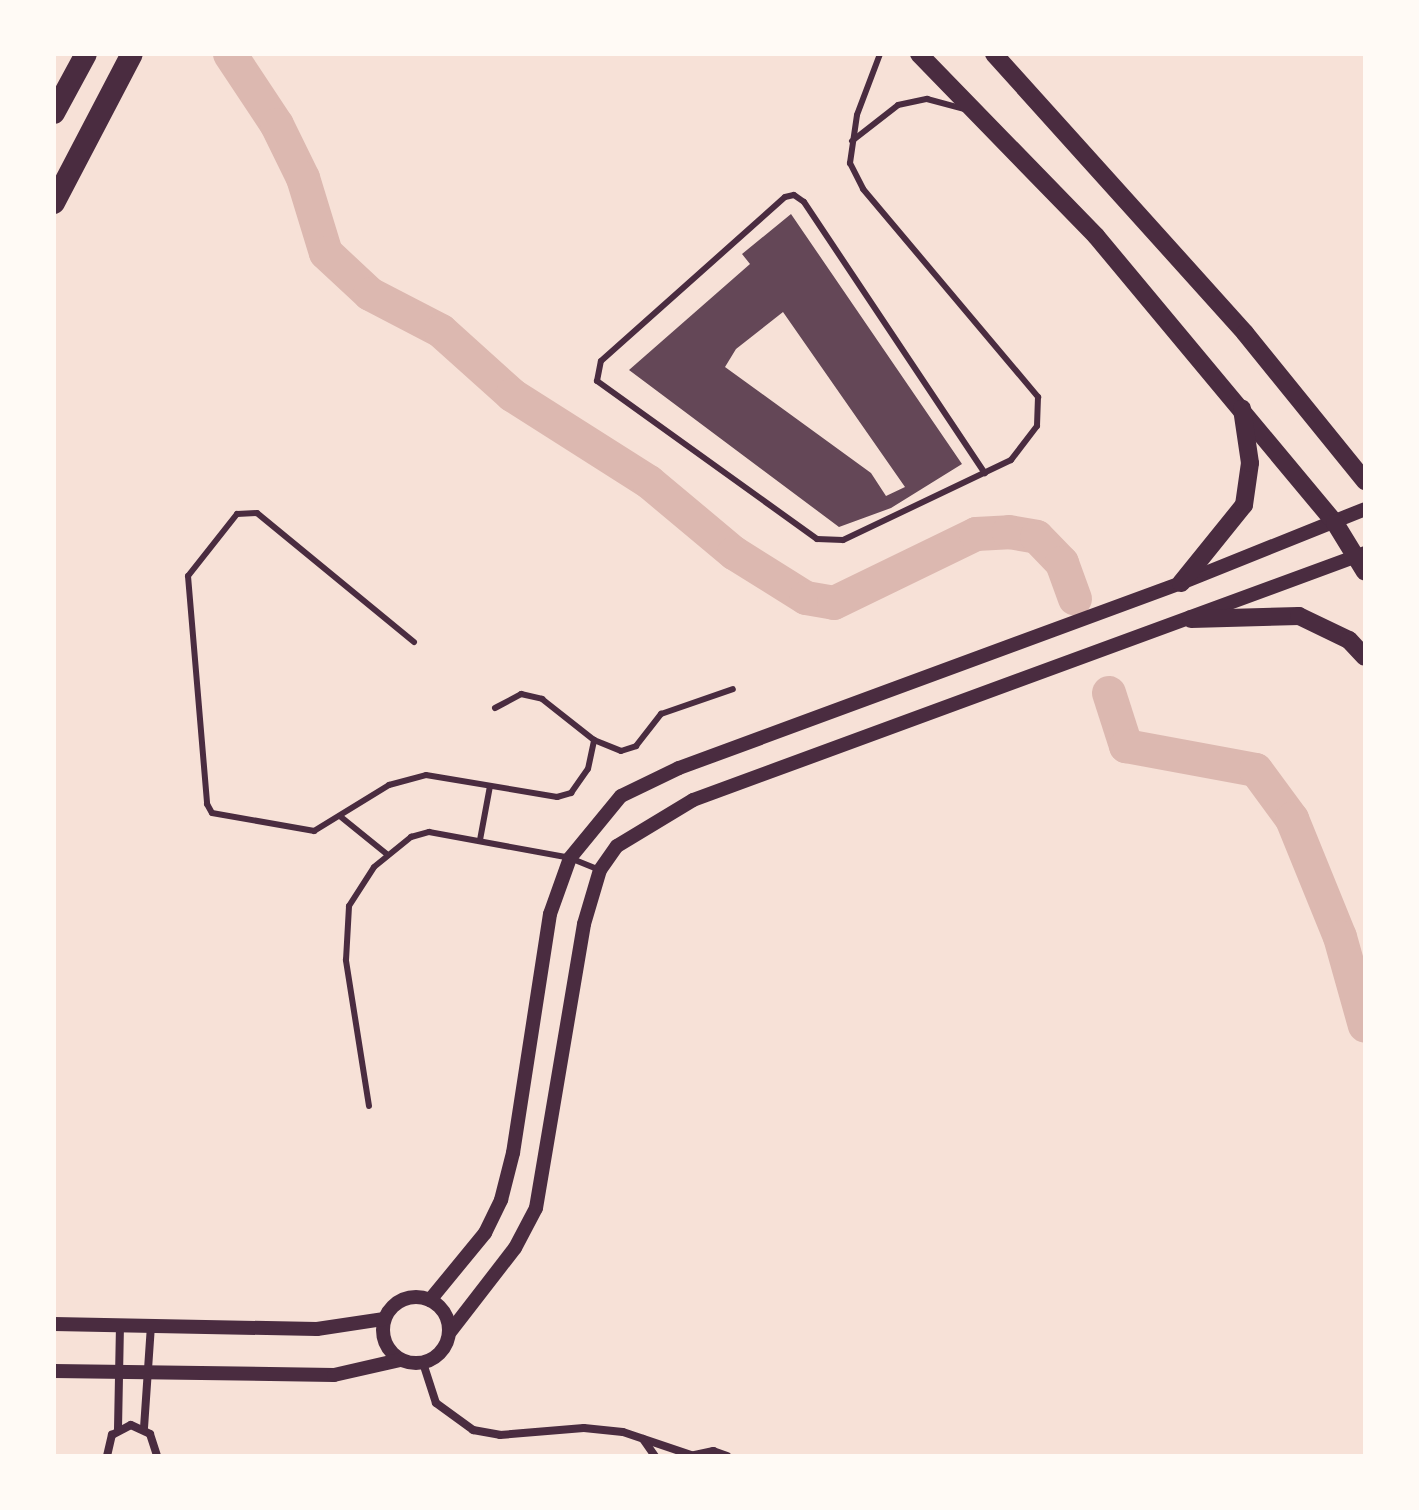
<!DOCTYPE html>
<style>
body{margin:0}
#map{position:relative;width:1419px;height:1510px;overflow:hidden;background:#f7e1d7;font-family:"Source Sans 3",sans-serif}
div>[style]{position:absolute}
.river>*{height:34px;margin:-17px;padding:0 17px;transform-origin:17px;border-radius:17px;background:#dcb8b0}
.building>*{inset:0;background:#644757}
.service>*{height:6px;margin:-3px;padding:0 3px;transform-origin:3px;border-radius:3px;background:#4a2c40}
.minor>*{height:8px;margin:-4px;padding:0 4px;transform-origin:4px;border-radius:4px;background:#4a2c40}
.tertiary>*{height:14px;margin:-7px;padding:0 7px;transform-origin:7px;border-radius:7px;background:#4a2c40}
.tertiary>.ring{margin:-7px;padding:0;box-sizing:content-box;background:none;border:14px solid #4a2c40;border-radius:50%}
.primary>*{height:18px;margin:-9px;padding:0 9px;transform-origin:9px;border-radius:9px;background:#4a2c40}
.motorway>*{height:22px;margin:-11px;padding:0 11px;transform-origin:11px;border-radius:11px;background:#4a2c40}
span{translate:-50% -50%;white-space:nowrap;text-align:center;line-height:1.15;-webkit-text-stroke:8px #fffaf5;paint-order:stroke}
.frame{position:absolute;inset:0;border:56px solid #fffaf5;pointer-events:none}
</style>
<div id="map">
<div class="river">
<i style="left:230px;top:54px;width:85px;rotate:56.5deg"></i>
<i style="left:277px;top:125px;width:59px;rotate:63.9deg"></i>
<i style="left:303px;top:178px;width:78px;rotate:73deg"></i>
<i style="left:326px;top:253px;width:60px;rotate:43deg"></i>
<i style="left:370px;top:294px;width:80px;rotate:27.5deg"></i>
<i style="left:441px;top:331px;width:96px;rotate:42deg"></i>
<i style="left:512px;top:395px;width:162px;rotate:32.4deg"></i>
<i style="left:649px;top:482px;width:111px;rotate:39.9deg"></i>
<i style="left:734px;top:553px;width:85px;rotate:32deg"></i>
<i style="left:806px;top:598px;width:28px;rotate:10deg"></i>
<i style="left:834px;top:603px;width:158px;rotate:-25.9deg"></i>
<i style="left:976px;top:534px;width:33px;rotate:-3deg"></i>
<i style="left:1009px;top:532px;width:28px;rotate:10deg"></i>
<i style="left:1037px;top:537px;width:36px;rotate:46deg"></i>
<i style="left:1062px;top:563px;width:38px;rotate:70deg"></i>
<i style="left:1109px;top:693px;width:56px;rotate:72.2deg"></i>
<i style="left:1126px;top:746px;width:132px;rotate:10.5deg"></i>
<i style="left:1256px;top:770px;width:61px;rotate:53.7deg"></i>
<i style="left:1292px;top:819px;width:127px;rotate:67.9deg"></i>
<i style="left:1340px;top:937px;width:92px;rotate:74.3deg"></i>
</div>
<div class="building">
<i style="clip-path:polygon(evenodd,791px 214px,962px 464px,891px 508px,839px 527px,629px 370px,750px 264px,742px 254px,791px 214px,783px 312px,905px 487px,886px 496px,871px 473px,725px 367px,736px 349px,783px 312px)"></i>
</div>
<div class="service">
<i style="left:880px;top:54px;width:65px;rotate:110.7deg"></i>
<i style="left:857px;top:115px;width:49px;rotate:98.3deg"></i>
<i style="left:850px;top:163px;width:29px;rotate:63deg"></i>
<i style="left:863px;top:189px;width:272px;rotate:49.9deg"></i>
<i style="left:1038px;top:397px;width:29px;rotate:92deg"></i>
<i style="left:1037px;top:426px;width:43px;rotate:127.4deg"></i>
<i style="left:1011px;top:460px;width:186px;rotate:154.5deg"></i>
<i style="left:843px;top:540px;width:26px;rotate:-178deg"></i>
<i style="left:817px;top:539px;width:271px;rotate:-144.3deg"></i>
<i style="left:597px;top:381px;width:20px;rotate:-79deg"></i>
<i style="left:601px;top:361px;width:246px;rotate:-41.7deg"></i>
<i style="left:785px;top:197px;width:9px;rotate:-13deg"></i>
<i style="left:794px;top:195px;width:12px;rotate:35deg"></i>
<i style="left:804px;top:202px;width:326px;rotate:56.3deg"></i>
<i style="left:852px;top:141px;width:58px;rotate:-38deg"></i>
<i style="left:898px;top:105px;width:30px;rotate:-12deg"></i>
<i style="left:927px;top:99px;width:39px;rotate:15deg"></i>
<i style="left:414px;top:642px;width:203px;rotate:-140.6deg"></i>
<i style="left:257px;top:513px;width:20px;rotate:177deg"></i>
<i style="left:237px;top:514px;width:79px;rotate:128.3deg"></i>
<i style="left:188px;top:576px;width:229px;rotate:85.2deg"></i>
<i style="left:207px;top:804px;width:10px;rotate:61deg"></i>
<i style="left:212px;top:813px;width:104px;rotate:10deg"></i>
<i style="left:314px;top:831px;width:88px;rotate:-31.5deg"></i>
<i style="left:389px;top:785px;width:38px;rotate:-15deg"></i>
<i style="left:426px;top:775px;width:133px;rotate:9.5deg"></i>
<i style="left:557px;top:797px;width:15px;rotate:-16deg"></i>
<i style="left:571px;top:793px;width:29px;rotate:-55deg"></i>
<i style="left:588px;top:769px;width:30px;rotate:-78deg"></i>
<i style="left:495px;top:708px;width:30px;rotate:-28deg"></i>
<i style="left:521px;top:694px;width:22px;rotate:13deg"></i>
<i style="left:542px;top:699px;width:66px;rotate:38.3deg"></i>
<i style="left:594px;top:740px;width:29px;rotate:22deg"></i>
<i style="left:621px;top:751px;width:16px;rotate:-18deg"></i>
<i style="left:636px;top:746px;width:41px;rotate:-52deg"></i>
<i style="left:661px;top:714px;width:76px;rotate:-19.1deg"></i>
<i style="left:341px;top:817px;width:60px;rotate:39deg"></i>
<i style="left:480px;top:840px;width:55px;rotate:-79.5deg"></i>
<i style="left:369px;top:1106px;width:148px;rotate:-99deg"></i>
<i style="left:346px;top:960px;width:54px;rotate:-86.8deg"></i>
<i style="left:349px;top:906px;width:46px;rotate:-57.3deg"></i>
<i style="left:374px;top:867px;width:48px;rotate:-39deg"></i>
<i style="left:411px;top:837px;width:19px;rotate:-16deg"></i>
<i style="left:429px;top:832px;width:143px;rotate:10.4deg"></i>
<i style="left:570px;top:858px;width:32px;rotate:22deg"></i>
</div>
<div class="minor">
<i style="left:423px;top:1363px;width:42px;rotate:72deg"></i>
<i style="left:436px;top:1403px;width:46px;rotate:36.1deg"></i>
<i style="left:473px;top:1430px;width:27px;rotate:10deg"></i>
<i style="left:500px;top:1435px;width:84px;rotate:-4.8deg"></i>
<i style="left:584px;top:1428px;width:39px;rotate:6deg"></i>
<i style="left:623px;top:1432px;width:72px;rotate:18.7deg"></i>
<i style="left:144px;top:1428px;width:103px;rotate:-86.1deg"></i>
<i style="left:118px;top:1429px;width:106px;rotate:-88.9deg"></i>
<i style="left:643px;top:1439px;width:21px;rotate:55deg"></i>
<i style="left:107px;top:1456px;width:22px;rotate:-77deg"></i>
<i style="left:112px;top:1435px;width:21px;rotate:-28deg"></i>
<i style="left:131px;top:1425px;width:21px;rotate:25deg"></i>
<i style="left:150px;top:1434px;width:23px;rotate:72deg"></i>
<i style="left:690px;top:1456px;width:24px;rotate:-12deg"></i>
<i style="left:713px;top:1451px;width:15px;rotate:20deg"></i>
</div>
<div class="tertiary">
<i class="ring" style="left:383px;top:1297px;width:52px;height:52px"></i>
<i style="left:430px;top:1300px;width:87px;rotate:-50.6deg"></i>
<i style="left:485px;top:1233px;width:37px;rotate:-64deg"></i>
<i style="left:501px;top:1200px;width:49px;rotate:-75.7deg"></i>
<i style="left:513px;top:1153px;width:242px;rotate:-81.2deg"></i>
<i style="left:550px;top:914px;width:59px;rotate:-70.3deg"></i>
<i style="left:570px;top:858px;width:80px;rotate:-50.6deg"></i>
<i style="left:621px;top:796px;width:64px;rotate:-25.8deg"></i>
<i style="left:679px;top:768px;width:535px;rotate:-20.23deg"></i>
<i style="left:1181px;top:583px;width:198px;rotate:-21.9deg"></i>
<i style="left:54px;top:1324px;width:263px;rotate:1.1deg"></i>
<i style="left:317px;top:1329px;width:68px;rotate:-8.5deg"></i>
<i style="left:450px;top:1332px;width:106px;rotate:-52.3deg"></i>
<i style="left:515px;top:1248px;width:45px;rotate:-62.3deg"></i>
<i style="left:536px;top:1208px;width:288px;rotate:-80.4deg"></i>
<i style="left:584px;top:924px;width:56px;rotate:-73.5deg"></i>
<i style="left:600px;top:870px;width:29px;rotate:-55deg"></i>
<i style="left:617px;top:846px;width:89px;rotate:-31.2deg"></i>
<i style="left:693px;top:800px;width:716px;rotate:-20.18deg"></i>
<i style="left:54px;top:1371px;width:280px;rotate:0.8deg"></i>
<i style="left:334px;top:1375px;width:68px;rotate:-12.8deg"></i>
</div>
<div class="primary">
<i style="left:919px;top:54px;width:254px;rotate:45.8deg"></i>
<i style="left:1096px;top:236px;width:373px;rotate:50.2deg"></i>
<i style="left:1335px;top:523px;width:57px;rotate:58.5deg"></i>
<i style="left:994px;top:54px;width:375px;rotate:48deg"></i>
<i style="left:1245px;top:333px;width:191px;rotate:51deg"></i>
<i style="left:1181px;top:583px;width:100px;rotate:-51.1deg"></i>
<i style="left:1244px;top:505px;width:42px;rotate:-81.9deg"></i>
<i style="left:1250px;top:463px;width:55px;rotate:-98.4deg"></i>
<i style="left:1191px;top:619px;width:108px;rotate:-1.6deg"></i>
<i style="left:1299px;top:616px;width:55px;rotate:25.6deg"></i>
<i style="left:1349px;top:640px;width:23px;rotate:47deg"></i>
</div>
<div class="motorway">
<i style="left:54px;top:113px;width:67px;rotate:-61.5deg"></i>
<i style="left:54px;top:203px;width:168px;rotate:-62.4deg"></i>
</div>
<div class="frame"></div>
</div>
